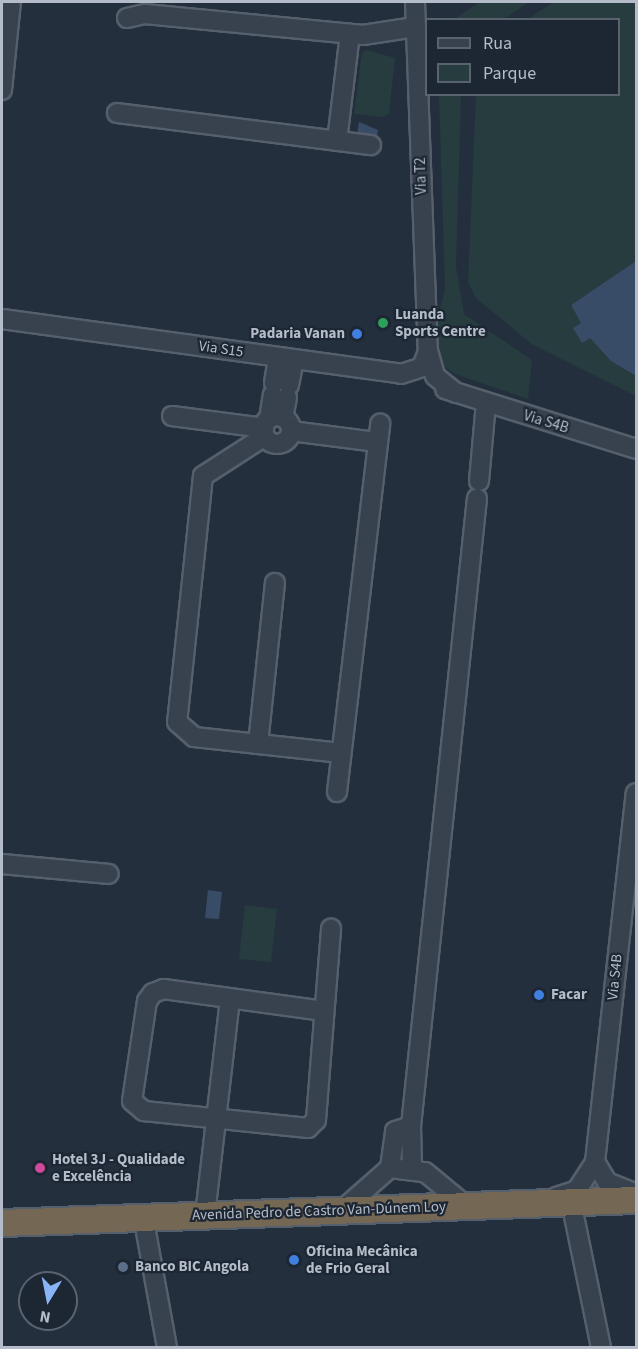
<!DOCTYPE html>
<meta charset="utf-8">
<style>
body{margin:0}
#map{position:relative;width:638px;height:1349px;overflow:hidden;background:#242f3e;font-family:"Source Sans 3",sans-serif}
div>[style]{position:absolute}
.green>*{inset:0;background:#263c3f}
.water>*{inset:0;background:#394c67}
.roads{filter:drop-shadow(2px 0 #565f6c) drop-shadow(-2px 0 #565f6c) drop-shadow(0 2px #565f6c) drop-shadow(0 -2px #565f6c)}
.minor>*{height:18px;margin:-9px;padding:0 9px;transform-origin:9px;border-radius:9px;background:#38414e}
.minor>.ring{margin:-9px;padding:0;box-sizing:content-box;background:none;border:18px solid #38414e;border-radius:50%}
.highway>*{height:26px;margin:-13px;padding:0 13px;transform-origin:13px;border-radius:13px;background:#746855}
.dots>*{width:16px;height:16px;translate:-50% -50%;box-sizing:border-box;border:3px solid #1d2633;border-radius:50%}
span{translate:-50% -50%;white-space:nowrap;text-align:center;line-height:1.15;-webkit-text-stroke:4.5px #1d2633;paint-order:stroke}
.street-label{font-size:15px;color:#b4bcc9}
.poi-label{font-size:15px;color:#b4bcc9;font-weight:700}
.left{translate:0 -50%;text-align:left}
.right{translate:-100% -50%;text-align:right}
.frame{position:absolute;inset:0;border:3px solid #b4bcc9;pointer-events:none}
.legend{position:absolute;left:425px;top:18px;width:195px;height:78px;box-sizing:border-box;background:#1d2633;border:2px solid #59626f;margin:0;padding:8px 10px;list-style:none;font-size:18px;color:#b4bcc9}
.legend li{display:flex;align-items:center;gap:12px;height:30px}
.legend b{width:30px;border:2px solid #59626f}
.north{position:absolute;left:18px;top:1271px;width:60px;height:60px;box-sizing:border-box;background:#1d2633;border:2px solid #59626f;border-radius:50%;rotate:190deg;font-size:16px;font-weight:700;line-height:24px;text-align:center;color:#b4bcc9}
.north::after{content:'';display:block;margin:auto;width:21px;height:27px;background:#8ab4f8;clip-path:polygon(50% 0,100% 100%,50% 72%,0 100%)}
</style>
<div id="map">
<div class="green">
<i style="clip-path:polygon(479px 2px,529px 2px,504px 19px,455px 19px)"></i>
<i style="clip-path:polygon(554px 2px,636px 2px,636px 261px,571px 305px,581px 323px,582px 342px,590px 337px,611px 361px,636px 376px,636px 396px,533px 345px,476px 298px,468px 283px,476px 95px,618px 94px,618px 20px,528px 19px)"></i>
<i style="clip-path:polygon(367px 50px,395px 58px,389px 114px,383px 117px,354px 114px,362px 53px)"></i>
<i style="clip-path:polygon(439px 95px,461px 95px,456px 267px,464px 314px,532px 360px,528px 399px,455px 374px,436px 361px,435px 328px,445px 289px)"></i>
<i style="clip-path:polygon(245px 905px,277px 909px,271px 962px,239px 959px)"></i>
</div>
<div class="water">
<i style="clip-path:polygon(359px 122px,378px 130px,377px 136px,357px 134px)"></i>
<i style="clip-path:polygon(636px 261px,636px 376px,611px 361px,590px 338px,582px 343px,573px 328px,581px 323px,571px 305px)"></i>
<i style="clip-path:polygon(208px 890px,222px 892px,219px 919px,205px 918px)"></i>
</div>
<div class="roads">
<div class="minor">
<i style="left:415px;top:2px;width:349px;rotate:87.9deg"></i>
<i style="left:428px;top:351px;width:26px;rotate:74deg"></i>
<i style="left:435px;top:376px;width:27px;rotate:39deg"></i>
<i style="left:127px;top:18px;width:18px;rotate:-13deg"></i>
<i style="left:145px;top:14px;width:219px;rotate:5.5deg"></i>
<i style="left:363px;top:35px;width:53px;rotate:-8.7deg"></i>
<i style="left:2px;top:90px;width:88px;rotate:-84.2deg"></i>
<i style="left:117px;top:113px;width:256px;rotate:7.2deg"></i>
<i style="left:337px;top:141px;width:108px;rotate:-83.1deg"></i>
<i style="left:2px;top:319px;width:403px;rotate:7.8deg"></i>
<i style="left:401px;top:374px;width:22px;rotate:-18deg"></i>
<i style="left:422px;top:367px;width:17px;rotate:-69deg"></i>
<i style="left:274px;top:383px;width:26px;rotate:-81deg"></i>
<i style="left:289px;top:385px;width:26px;rotate:-79deg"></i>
<i style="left:445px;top:389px;width:200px;rotate:17.4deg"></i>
<i style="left:172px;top:416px;width:93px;rotate:7.4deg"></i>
<i class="ring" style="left:263px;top:416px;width:10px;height:10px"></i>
<i style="left:283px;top:418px;width:21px;rotate:-79deg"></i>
<i style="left:269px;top:419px;width:24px;rotate:-81deg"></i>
<i style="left:291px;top:431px;width:87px;rotate:7.3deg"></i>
<i style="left:265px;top:436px;width:74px;rotate:147.2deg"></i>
<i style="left:203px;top:476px;width:247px;rotate:96deg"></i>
<i style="left:177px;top:722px;width:23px;rotate:41deg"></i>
<i style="left:194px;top:737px;width:148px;rotate:6.2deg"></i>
<i style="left:479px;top:481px;width:78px;rotate:-84.9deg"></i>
<i style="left:258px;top:744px;width:162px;rotate:-84deg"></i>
<i style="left:337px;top:792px;width:371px;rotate:-83.3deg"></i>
<i style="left:2px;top:864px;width:107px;rotate:5.3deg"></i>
<i style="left:324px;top:1011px;width:162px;rotate:-172.2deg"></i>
<i style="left:164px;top:989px;width:12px;rotate:160deg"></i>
<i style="left:153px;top:993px;width:10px;rotate:127deg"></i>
<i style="left:147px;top:1001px;width:101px;rotate:98.5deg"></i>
<i style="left:132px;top:1101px;width:16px;rotate:40deg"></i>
<i style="left:144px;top:1111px;width:165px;rotate:5.9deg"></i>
<i style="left:308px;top:1128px;width:11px;rotate:-45deg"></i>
<i style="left:316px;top:1120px;width:192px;rotate:-85.5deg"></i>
<i style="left:595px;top:1162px;width:23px;rotate:59deg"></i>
<i style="left:607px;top:1182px;width:31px;rotate:22deg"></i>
<i style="left:412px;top:1167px;width:41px;rotate:-91.4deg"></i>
<i style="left:411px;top:1126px;width:631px;rotate:-84deg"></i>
<i style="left:390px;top:1168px;width:37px;rotate:-82deg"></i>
<i style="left:395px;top:1131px;width:17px;rotate:-17deg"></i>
<i style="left:556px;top:1197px;width:22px;rotate:-18deg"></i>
<i style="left:577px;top:1190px;width:33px;rotate:-57deg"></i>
<i style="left:595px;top:1162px;width:371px;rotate:-83.7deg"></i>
<i style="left:341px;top:1211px;width:65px;rotate:-41.3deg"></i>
<i style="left:390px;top:1168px;width:35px;rotate:7deg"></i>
<i style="left:425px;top:1172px;width:52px;rotate:39.5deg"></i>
<i style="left:205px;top:1215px;width:217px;rotate:-83.4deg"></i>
<i style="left:574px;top:1216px;width:135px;rotate:78.4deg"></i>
<i style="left:146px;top:1232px;width:118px;rotate:79.7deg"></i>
</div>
<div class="highway">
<i style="left:2px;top:1223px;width:634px;rotate:-2.08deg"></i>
</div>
</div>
<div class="dots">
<i style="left:383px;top:323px;background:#2e9e5b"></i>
<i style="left:357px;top:334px;background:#3f7fe0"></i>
<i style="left:539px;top:995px;background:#3f7fe0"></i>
<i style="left:40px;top:1168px;background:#d1479c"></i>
<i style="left:294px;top:1260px;background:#3f7fe0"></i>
<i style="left:123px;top:1267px;background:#5c6f8a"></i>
</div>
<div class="street-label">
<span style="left:421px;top:176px;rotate:-92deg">Via T2</span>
<span style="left:221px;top:349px;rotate:8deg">Via S15</span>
<span style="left:546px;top:422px;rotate:17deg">Via S4B</span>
<span style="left:615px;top:977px;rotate:-84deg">Via S4B</span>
<span style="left:319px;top:1211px;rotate:-2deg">Avenida Pedro de Castro Van-Dúnem Loy</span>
</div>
<div class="poi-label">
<span class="left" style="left:395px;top:323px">Luanda<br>Sports Centre</span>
<span class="right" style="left:345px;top:334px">Padaria Vanan</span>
<span class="left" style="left:551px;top:995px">Facar</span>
<span class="left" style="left:52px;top:1168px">Hotel 3J - Qualidade<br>e Excelência</span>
<span class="left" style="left:306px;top:1260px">Oficina Mecânica<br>de Frio Geral</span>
<span class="left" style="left:135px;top:1267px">Banco BIC Angola</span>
</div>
<div class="frame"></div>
<ul class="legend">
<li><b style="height:8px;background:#38414e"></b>Rua</li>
<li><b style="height:16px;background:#263c3f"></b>Parque</li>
</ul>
<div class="north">N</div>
</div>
